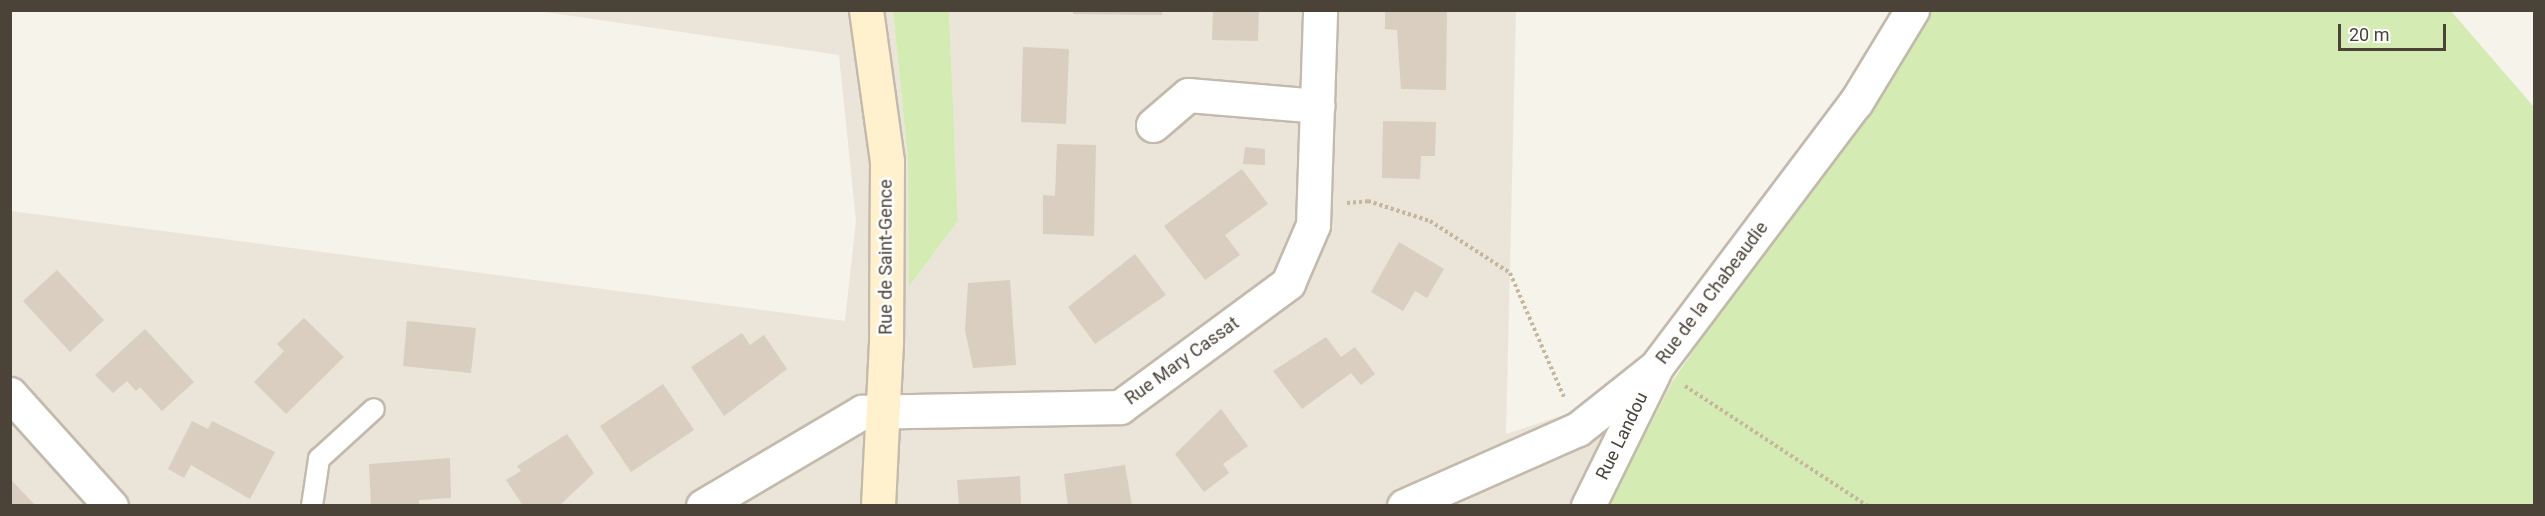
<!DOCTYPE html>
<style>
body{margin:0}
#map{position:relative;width:2545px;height:516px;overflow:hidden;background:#f6f3eb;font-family:Roboto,sans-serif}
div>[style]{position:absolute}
.residential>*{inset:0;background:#eae4d9}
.green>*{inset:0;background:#d4ecb3}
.building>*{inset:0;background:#d9cec0}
.path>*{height:4px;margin-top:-2px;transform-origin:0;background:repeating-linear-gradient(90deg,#c5b69d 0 3px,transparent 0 6px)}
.roads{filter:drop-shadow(2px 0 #c3baad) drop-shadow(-2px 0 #c3baad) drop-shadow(0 2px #c3baad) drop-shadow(0 -2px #c3baad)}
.lane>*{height:20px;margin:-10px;padding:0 10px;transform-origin:10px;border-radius:10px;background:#fff}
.street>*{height:33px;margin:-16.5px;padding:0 16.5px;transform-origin:16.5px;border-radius:16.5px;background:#fff}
.secondary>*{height:33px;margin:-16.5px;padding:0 16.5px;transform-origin:16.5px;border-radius:16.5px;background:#fff1cd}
span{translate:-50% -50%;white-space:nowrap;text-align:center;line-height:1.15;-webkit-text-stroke:5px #fff;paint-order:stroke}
.street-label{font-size:18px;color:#4b4338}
.frame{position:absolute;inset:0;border:12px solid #4b4338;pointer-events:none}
.scale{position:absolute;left:2338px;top:24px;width:108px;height:27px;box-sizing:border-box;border:3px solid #4b4338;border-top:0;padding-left:8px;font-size:18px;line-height:21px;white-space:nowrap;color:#4b4338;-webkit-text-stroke:4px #fff;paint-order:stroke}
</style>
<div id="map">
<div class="residential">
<i style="clip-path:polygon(538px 11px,893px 11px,908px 161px,910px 286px,958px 221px,949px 11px,1516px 11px,1506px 434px,1674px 379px,1608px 505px,11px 506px,11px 211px,845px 321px,856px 221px,839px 55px)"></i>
</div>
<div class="green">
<i style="clip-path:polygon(893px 11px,949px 11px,958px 221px,909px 287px,908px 161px)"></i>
<i style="clip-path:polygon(1926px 11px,2451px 11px,2534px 107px,2534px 505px,1608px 506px,1674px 379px)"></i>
</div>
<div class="building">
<i style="clip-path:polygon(1073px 10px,1162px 10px,1162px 15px,1073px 14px)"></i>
<i style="clip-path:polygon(1213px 10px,1259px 10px,1258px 41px,1212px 40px)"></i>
<i style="clip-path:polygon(1385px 10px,1447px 10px,1446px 90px,1401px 89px,1397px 30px,1385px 29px)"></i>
<i style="clip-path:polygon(1023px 47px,1069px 49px,1066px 124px,1021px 122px)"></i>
<i style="clip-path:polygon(1383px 121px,1436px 122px,1435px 156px,1421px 156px,1420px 179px,1382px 178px)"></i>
<i style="clip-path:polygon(1057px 144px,1096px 145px,1094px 236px,1043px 234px,1043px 195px,1055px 196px)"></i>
<i style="clip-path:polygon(1245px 147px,1265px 149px,1265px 165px,1243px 164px)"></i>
<i style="clip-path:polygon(1242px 169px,1268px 204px,1225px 235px,1240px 255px,1205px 280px,1164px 226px)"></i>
<i style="clip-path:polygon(1399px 242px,1444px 269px,1427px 298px,1415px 291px,1403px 311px,1371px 292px)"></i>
<i style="clip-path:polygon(1135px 254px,1166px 295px,1095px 344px,1068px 307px)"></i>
<i style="clip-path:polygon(57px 270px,104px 320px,70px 352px,23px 301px)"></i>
<i style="clip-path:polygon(1010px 280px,1016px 365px,973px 368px,965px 330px,968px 283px)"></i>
<i style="clip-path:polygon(304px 318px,344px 357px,286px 414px,254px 382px,284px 351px,277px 344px)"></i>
<i style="clip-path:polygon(407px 321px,476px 328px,471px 373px,403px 366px)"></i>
<i style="clip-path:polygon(145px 329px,194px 382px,162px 411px,140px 387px,136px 391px,127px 381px,113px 393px,95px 375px)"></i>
<i style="clip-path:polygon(742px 333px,750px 345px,764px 335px,787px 369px,724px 416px,691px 367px)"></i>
<i style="clip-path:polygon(1326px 337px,1341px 357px,1355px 347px,1375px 374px,1361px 385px,1351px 373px,1302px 409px,1273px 371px)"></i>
<i style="clip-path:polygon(663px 384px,694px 430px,631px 472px,600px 426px)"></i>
<i style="clip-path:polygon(1221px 409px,1248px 446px,1223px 464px,1229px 473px,1204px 492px,1175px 454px)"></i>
<i style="clip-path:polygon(192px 421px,208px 429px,212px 421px,275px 452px,250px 499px,191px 465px,184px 478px,168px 469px)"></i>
<i style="clip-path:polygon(567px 434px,594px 473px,559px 506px,523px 506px,506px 480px,521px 471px,517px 466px)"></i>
<i style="clip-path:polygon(450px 458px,451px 498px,419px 500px,419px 506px,371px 506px,369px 464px)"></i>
<i style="clip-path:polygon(1125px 465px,1132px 506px,1068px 506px,1064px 474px)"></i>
<i style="clip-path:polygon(1020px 476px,1021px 506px,959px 506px,957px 480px)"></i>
<i style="clip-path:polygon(10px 479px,36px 506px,10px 506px)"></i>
</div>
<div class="path">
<i style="left:1347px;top:203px;width:21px;rotate:-5deg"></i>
<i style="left:1368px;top:201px;width:65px;rotate:17.9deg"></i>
<i style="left:1430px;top:221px;width:95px;rotate:33deg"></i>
<i style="left:1510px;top:273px;width:135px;rotate:66.5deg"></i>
<i style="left:1685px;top:386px;width:219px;rotate:33.3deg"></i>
</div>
<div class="roads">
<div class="lane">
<i style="left:312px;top:506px;width:48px;rotate:-81.5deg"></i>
<i style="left:319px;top:459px;width:74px;rotate:-42.3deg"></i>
</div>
<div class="street">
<i style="left:1153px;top:125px;width:46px;rotate:-40.6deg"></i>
<i style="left:1188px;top:95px;width:130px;rotate:4.8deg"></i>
<i style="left:10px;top:394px;width:151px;rotate:48deg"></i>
<i style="left:703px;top:506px;width:185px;rotate:-30.6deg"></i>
<i style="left:862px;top:412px;width:258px;rotate:-1.1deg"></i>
<i style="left:1120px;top:407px;width:209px;rotate:-36.4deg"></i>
<i style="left:1288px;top:283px;width:63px;rotate:-66.7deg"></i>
<i style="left:1313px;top:225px;width:215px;rotate:-88.1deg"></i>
<i style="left:1404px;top:506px;width:190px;rotate:-23.9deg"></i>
<i style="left:1578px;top:429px;width:100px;rotate:-38.5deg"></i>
<i style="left:1656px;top:367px;width:332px;rotate:-53deg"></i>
<i style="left:1856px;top:102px;width:108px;rotate:-58.7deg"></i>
<i style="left:1588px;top:506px;width:147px;rotate:-63.8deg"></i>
</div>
<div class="secondary">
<i style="left:866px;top:10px;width:152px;rotate:82.1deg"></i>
<i style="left:887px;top:161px;width:181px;rotate:90.3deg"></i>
<i style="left:886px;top:342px;width:164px;rotate:92.8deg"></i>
</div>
</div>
<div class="street-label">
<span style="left:886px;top:257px;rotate:-90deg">Rue de Saint-Gence</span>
<span style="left:1712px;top:293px;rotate:-53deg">Rue de la Chabeaudie</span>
<span style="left:1182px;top:361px;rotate:-36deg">Rue Mary Cassat</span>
<span style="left:1622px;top:436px;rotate:-64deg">Rue Landou</span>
</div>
<div class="frame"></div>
<div class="scale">20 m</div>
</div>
